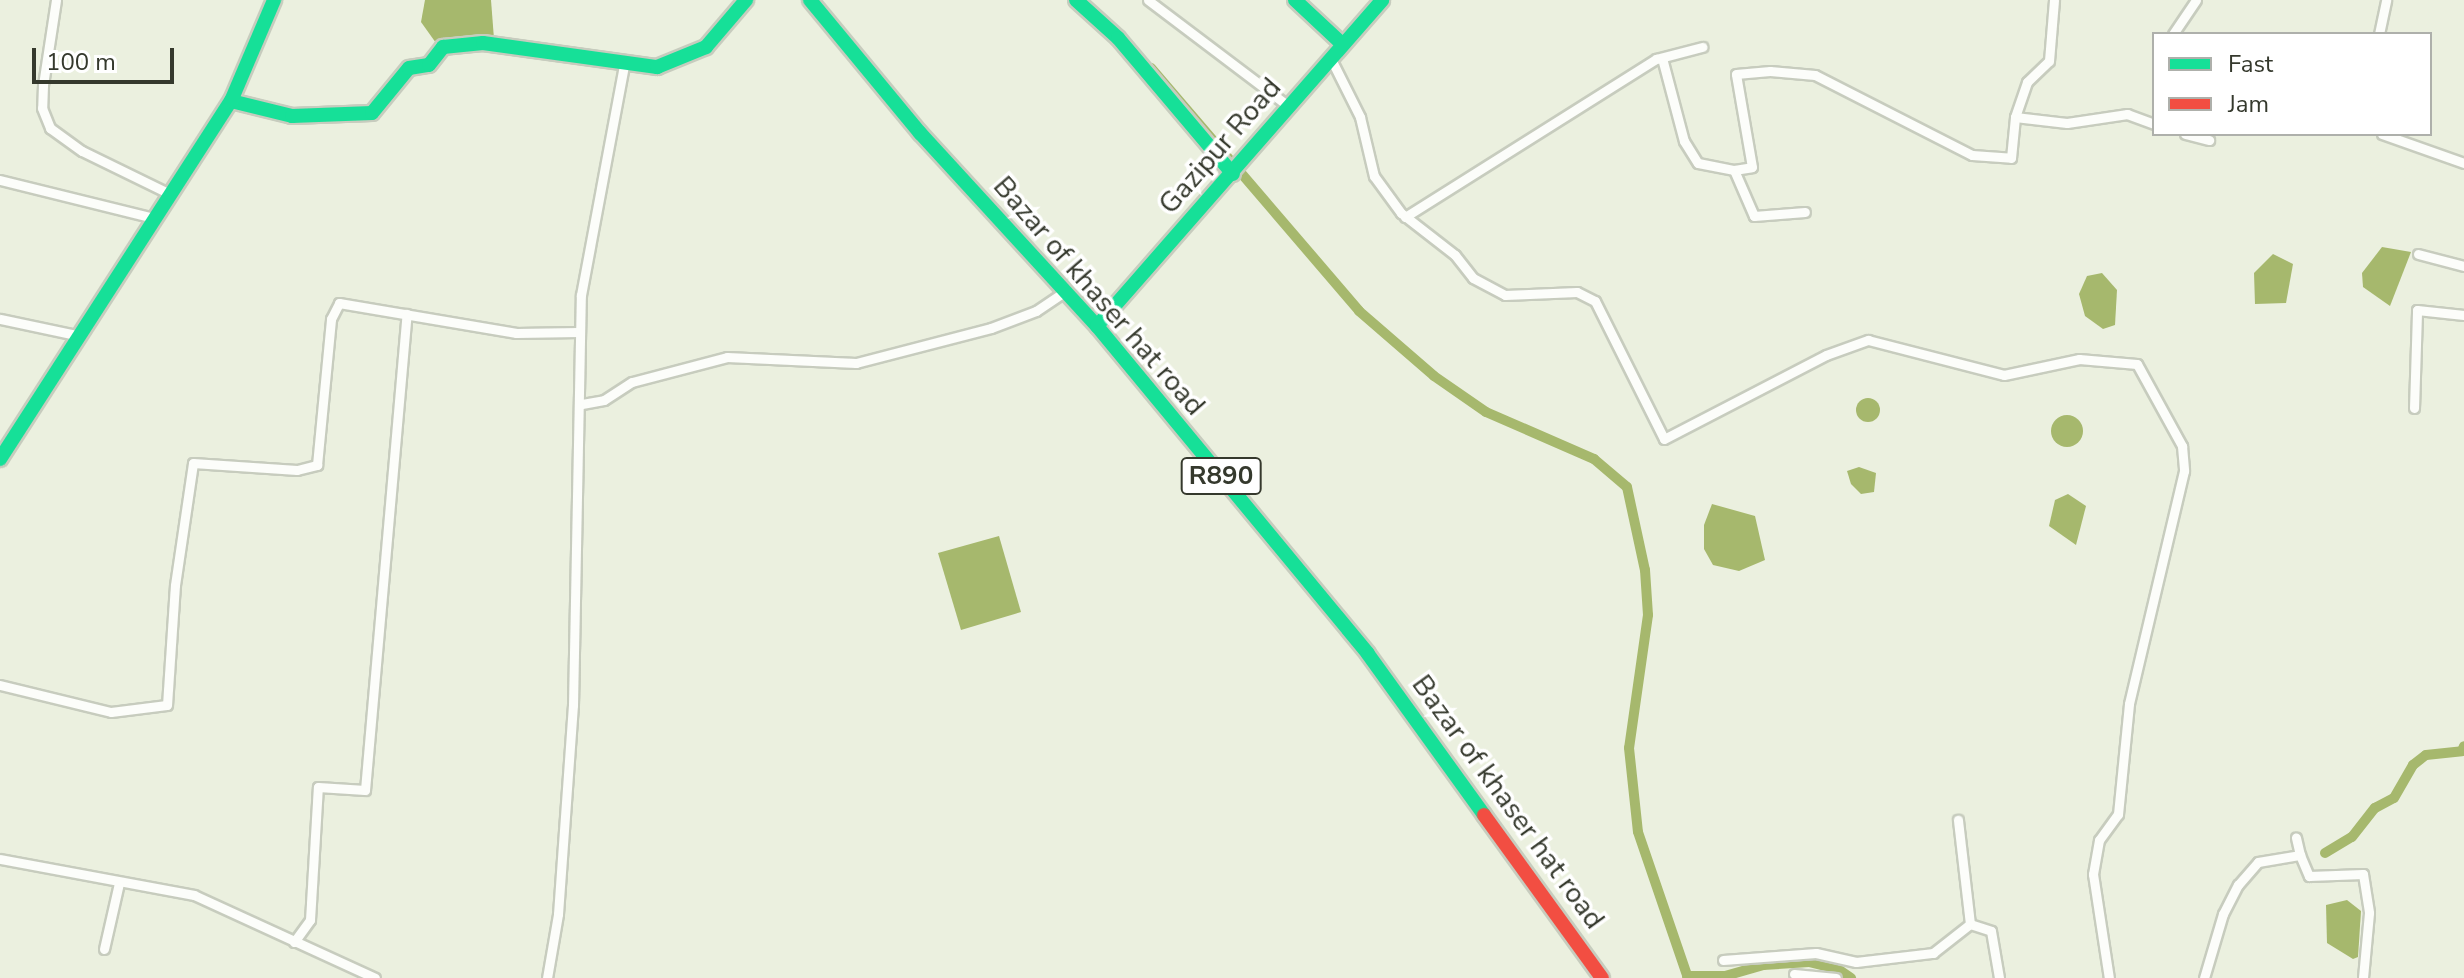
<!DOCTYPE html>
<style>
body{margin:0}
#map{position:relative;width:2464px;height:978px;overflow:hidden;background:#ebf0df;font-family:"Nunito Sans",sans-serif}
div>[style]{position:absolute}
.water>*{inset:0;background:#a6b86d}
.round{border-radius:50%}
.canal>*{height:10px;margin:-5px;padding:0 5px;transform-origin:5px;border-radius:5px;background:#a6b86d}
.roads{filter:drop-shadow(2px 0 #c7ccbe) drop-shadow(-2px 0 #c7ccbe) drop-shadow(0 2px #c7ccbe) drop-shadow(0 -2px #c7ccbe)}
.street>*{height:9px;margin:-4.5px;padding:0 4.5px;transform-origin:4.5px;border-radius:4.5px;background:#fcfdfa}
.fast>*{height:14px;margin:-7px;padding:0 7px;transform-origin:7px;border-radius:7px;background:#16e098}
.jam>*{height:14px;margin:-7px;padding:0 7px;transform-origin:7px;border-radius:7px;background:#f24e42}
span{translate:-50% -50%;white-space:nowrap;text-align:center;line-height:1.15;-webkit-text-stroke:7px #fff;paint-order:stroke}
.shield-label span{padding:2px 6px;background:#fff;border:2px solid;border-radius:6px;-webkit-text-stroke-width:0}
.shield-label{font-size:26px;color:#35392d;font-weight:700}
.street-label{font-size:28px;color:#35392d}
.legend{position:absolute;left:2152px;top:32px;width:280px;height:104px;box-sizing:border-box;background:#fff;border:2px solid #aeb0ab;margin:0;padding:10px 14px;list-style:none;font-size:24px;color:#35392d}
.legend li{display:flex;align-items:center;gap:16px;height:40px}
.legend b{width:40px;border:2px solid #aeb0ab}
.scale{position:absolute;left:32px;top:48px;width:142px;height:36px;box-sizing:border-box;border:4px solid #35392d;border-top:0;padding-left:10px;font-size:24px;line-height:28px;white-space:nowrap;color:#35392d;-webkit-text-stroke:6px #fff;paint-order:stroke}
</style>
<div id="map">
<div class="water">
<i style="clip-path:polygon(425px 0,491px 0,494px 39px,436px 43px,421px 22px)"></i>
<i style="clip-path:polygon(2382px 247px,2411px 252px,2390px 306px,2363px 287px,2362px 273px)"></i>
<i style="clip-path:polygon(2273px 254px,2293px 264px,2286px 303px,2255px 304px,2254px 273px)"></i>
<i style="clip-path:polygon(2102px 273px,2117px 290px,2115px 325px,2103px 329px,2085px 316px,2079px 294px,2087px 276px)"></i>
<i class="round" style="left:1856px;top:398px;width:24px;height:24px"></i>
<i class="round" style="left:2051px;top:415px;width:32px;height:32px"></i>
<i style="clip-path:polygon(1859px 467px,1876px 473px,1874px 492px,1861px 494px,1851px 484px,1847px 471px)"></i>
<i style="clip-path:polygon(2068px 494px,2086px 506px,2076px 545px,2049px 526px,2055px 500px)"></i>
<i style="clip-path:polygon(1712px 504px,1755px 516px,1765px 560px,1739px 571px,1713px 565px,1704px 549px,1704px 525px)"></i>
<i style="clip-path:polygon(999px 536px,1021px 612px,961px 630px,938px 553px)"></i>
<i style="clip-path:polygon(2347px 900px,2361px 911px,2358px 957px,2353px 959px,2327px 943px,2326px 905px)"></i>
</div>
<div class="canal">
<i style="left:1151px;top:68px;width:320px;rotate:49.4deg"></i>
<i style="left:1359px;top:311px;width:99px;rotate:40.9deg"></i>
<i style="left:1434px;top:376px;width:63px;rotate:34.7deg"></i>
<i style="left:1486px;top:412px;width:118px;rotate:23.5deg"></i>
<i style="left:1594px;top:459px;width:43px;rotate:40.3deg"></i>
<i style="left:1627px;top:487px;width:85px;rotate:77.8deg"></i>
<i style="left:1645px;top:570px;width:45px;rotate:86.2deg"></i>
<i style="left:1648px;top:615px;width:134px;rotate:98.1deg"></i>
<i style="left:1629px;top:748px;width:84px;rotate:83.9deg"></i>
<i style="left:1638px;top:832px;width:154px;rotate:71.1deg"></i>
<i style="left:2325px;top:853px;width:31px;rotate:-31deg"></i>
<i style="left:2352px;top:837px;width:37px;rotate:-52deg"></i>
<i style="left:2375px;top:808px;width:21px;rotate:-28deg"></i>
<i style="left:2394px;top:798px;width:38px;rotate:-60deg"></i>
<i style="left:2413px;top:765px;width:16px;rotate:-38deg"></i>
<i style="left:2426px;top:755px;width:36px;rotate:-6deg"></i>
<i style="left:2462px;top:751px;width:5px;rotate:-68deg"></i>
<i style="left:1687px;top:976px;width:38px"></i>
<i style="left:1725px;top:976px;width:40px;rotate:-16deg"></i>
<i style="left:1763px;top:965px;width:46px;rotate:-3.7deg"></i>
<i style="left:1809px;top:962px;width:30px;rotate:14deg"></i>
<i style="left:1838px;top:969px;width:16px;rotate:35deg"></i>
</div>
<div class="roads">
<div class="street">
<i style="left:56px;top:0;width:86px;rotate:98.7deg"></i>
<i style="left:43px;top:85px;width:23px;rotate:92deg"></i>
<i style="left:42px;top:108px;width:22px;rotate:68deg"></i>
<i style="left:50px;top:128px;width:39px;rotate:36deg"></i>
<i style="left:82px;top:151px;width:98px;rotate:26deg"></i>
<i style="left:1148px;top:0;width:174px;rotate:37.1deg"></i>
<i style="left:2173px;top:34px;width:41px;rotate:-55.9deg"></i>
<i style="left:2379px;top:34px;width:35px;rotate:-78deg"></i>
<i style="left:1662px;top:58px;width:86px;rotate:75.2deg"></i>
<i style="left:1684px;top:141px;width:26px;rotate:58deg"></i>
<i style="left:1698px;top:163px;width:37px;rotate:11deg"></i>
<i style="left:1734px;top:170px;width:50px;rotate:66.5deg"></i>
<i style="left:1754px;top:216px;width:51px;rotate:-4.5deg"></i>
<i style="left:1332px;top:61px;width:63px;rotate:63.4deg"></i>
<i style="left:1360px;top:117px;width:61px;rotate:76.7deg"></i>
<i style="left:1374px;top:176px;width:46px;rotate:53.9deg"></i>
<i style="left:1401px;top:213px;width:68px;rotate:37.9deg"></i>
<i style="left:1455px;top:255px;width:29px;rotate:52deg"></i>
<i style="left:1473px;top:278px;width:36px;rotate:28deg"></i>
<i style="left:1505px;top:295px;width:72px;rotate:-2.4deg"></i>
<i style="left:1577px;top:292px;width:20px;rotate:27deg"></i>
<i style="left:1595px;top:301px;width:154px;rotate:63.4deg"></i>
<i style="left:1664px;top:439px;width:182px;rotate:-27.4deg"></i>
<i style="left:1826px;top:355px;width:45px;rotate:-19.7deg"></i>
<i style="left:1868px;top:340px;width:140px;rotate:14.4deg"></i>
<i style="left:2004px;top:375px;width:77px;rotate:-12deg"></i>
<i style="left:2079px;top:359px;width:58px;rotate:4.9deg"></i>
<i style="left:2137px;top:364px;width:94px;rotate:61.2deg"></i>
<i style="left:2182px;top:446px;width:25px;rotate:85deg"></i>
<i style="left:2184px;top:471px;width:239px;rotate:103.3deg"></i>
<i style="left:2129px;top:704px;width:111px;rotate:95.7deg"></i>
<i style="left:2118px;top:814px;width:32px;rotate:126deg"></i>
<i style="left:2099px;top:840px;width:35px;rotate:100deg"></i>
<i style="left:2093px;top:874px;width:105px;rotate:81.3deg"></i>
<i style="left:2015px;top:117px;width:52px;rotate:6.6deg"></i>
<i style="left:2067px;top:123px;width:61px;rotate:-8.5deg"></i>
<i style="left:2127px;top:114px;width:29px;rotate:20deg"></i>
<i style="left:2185px;top:134px;width:25px;rotate:14deg"></i>
<i style="left:2382px;top:134px;width:87px;rotate:19.5deg"></i>
<i style="left:1734px;top:170px;width:18px;rotate:-9deg"></i>
<i style="left:1752px;top:167px;width:94px;rotate:-99.8deg"></i>
<i style="left:1736px;top:74px;width:34px;rotate:-5deg"></i>
<i style="left:1770px;top:71px;width:45px;rotate:5.1deg"></i>
<i style="left:1815px;top:75px;width:176px;rotate:27deg"></i>
<i style="left:1972px;top:155px;width:39px;rotate:4deg"></i>
<i style="left:2011px;top:158px;width:41px;rotate:-84.4deg"></i>
<i style="left:2015px;top:117px;width:37px;rotate:-71deg"></i>
<i style="left:2027px;top:82px;width:30px;rotate:-44deg"></i>
<i style="left:2049px;top:61px;width:61px;rotate:-85.3deg"></i>
<i style="left:0;top:180px;width:159px;rotate:13.9deg"></i>
<i style="left:1405px;top:217px;width:297px;rotate:-32.2deg"></i>
<i style="left:1656px;top:59px;width:48px;rotate:-14.6deg"></i>
<i style="left:2418px;top:254px;width:48px;rotate:14.6deg"></i>
<i style="left:0;top:319px;width:78px;rotate:11.9deg"></i>
<i style="left:582px;top:404px;width:22px;rotate:-10deg"></i>
<i style="left:604px;top:400px;width:33px;rotate:-33deg"></i>
<i style="left:632px;top:382px;width:98px;rotate:-14.7deg"></i>
<i style="left:727px;top:357px;width:129px;rotate:2.7deg"></i>
<i style="left:856px;top:363px;width:139px;rotate:-14.5deg"></i>
<i style="left:991px;top:328px;width:48px;rotate:-20.7deg"></i>
<i style="left:1036px;top:311px;width:34px;rotate:-34deg"></i>
<i style="left:2414px;top:408px;width:98px;rotate:-88.2deg"></i>
<i style="left:2417px;top:310px;width:47px;rotate:6.1deg"></i>
<i style="left:0;top:685px;width:114px;rotate:13.7deg"></i>
<i style="left:111px;top:712px;width:56px;rotate:-7.1deg"></i>
<i style="left:167px;top:705px;width:120px;rotate:-86.2deg"></i>
<i style="left:175px;top:585px;width:123px;rotate:-81.6deg"></i>
<i style="left:193px;top:463px;width:104px;rotate:3.9deg"></i>
<i style="left:297px;top:470px;width:21px;rotate:-14deg"></i>
<i style="left:317px;top:465px;width:147px;rotate:-84.5deg"></i>
<i style="left:331px;top:319px;width:18px;rotate:-63deg"></i>
<i style="left:339px;top:303px;width:180px;rotate:9.6deg"></i>
<i style="left:516px;top:333px;width:63px;rotate:-0.9deg"></i>
<i style="left:2300px;top:855px;width:23px;rotate:67deg"></i>
<i style="left:2309px;top:876px;width:54px;rotate:-2.1deg"></i>
<i style="left:2363px;top:874px;width:39px;rotate:81deg"></i>
<i style="left:2369px;top:913px;width:65px;rotate:95.3deg"></i>
<i style="left:0;top:859px;width:197px;rotate:10.5deg"></i>
<i style="left:194px;top:895px;width:199px;rotate:24.6deg"></i>
<i style="left:1970px;top:924px;width:22px;rotate:18deg"></i>
<i style="left:1991px;top:931px;width:48px;rotate:80.3deg"></i>
<i style="left:294px;top:942px;width:27px;rotate:-54deg"></i>
<i style="left:310px;top:920px;width:133px;rotate:-86.6deg"></i>
<i style="left:318px;top:787px;width:47px;rotate:3.7deg"></i>
<i style="left:365px;top:790px;width:478px;rotate:-85deg"></i>
<i style="left:104px;top:949px;width:68px;rotate:-77.2deg"></i>
<i style="left:1723px;top:960px;width:93px;rotate:-4.3deg"></i>
<i style="left:1816px;top:953px;width:41px;rotate:12.7deg"></i>
<i style="left:1856px;top:962px;width:78px;rotate:-6.7deg"></i>
<i style="left:1933px;top:953px;width:47px;rotate:-38.1deg"></i>
<i style="left:1970px;top:924px;width:105px;rotate:-96.6deg"></i>
<i style="left:1794px;top:974px;width:42px;rotate:5.4deg"></i>
<i style="left:547px;top:978px;width:65px;rotate:-80.2deg"></i>
<i style="left:558px;top:914px;width:210px;rotate:-85.9deg"></i>
<i style="left:573px;top:705px;width:410px;rotate:-88.9deg"></i>
<i style="left:581px;top:295px;width:234px;rotate:-79.4deg"></i>
<i style="left:2204px;top:978px;width:67px;rotate:-73.5deg"></i>
<i style="left:2223px;top:914px;width:33px;rotate:-63deg"></i>
<i style="left:2238px;top:885px;width:30px;rotate:-49deg"></i>
<i style="left:2258px;top:862px;width:43px;rotate:-9.5deg"></i>
<i style="left:2300px;top:855px;width:18px;rotate:-103deg"></i>
</div>
<div class="fast">
<i style="left:810px;top:0;width:173px;rotate:50.4deg"></i>
<i style="left:920px;top:133px;width:262px;rotate:47.5deg"></i>
<i style="left:1097px;top:326px;width:425px;rotate:50.4deg"></i>
<i style="left:1368px;top:654px;width:198px;rotate:54.2deg"></i>
<i style="left:1076px;top:0;width:57px;rotate:42.1deg"></i>
<i style="left:1118px;top:38px;width:178px;rotate:49.8deg"></i>
<i style="left:1295px;top:0;width:64px;rotate:43.1deg"></i>
<i style="left:231px;top:101px;width:63px;rotate:13.8deg"></i>
<i style="left:292px;top:116px;width:80px;rotate:-2.1deg"></i>
<i style="left:372px;top:113px;width:58px;rotate:-50.6deg"></i>
<i style="left:409px;top:68px;width:20px;rotate:-9deg"></i>
<i style="left:429px;top:65px;width:23px;rotate:-52deg"></i>
<i style="left:443px;top:47px;width:40px;rotate:-5.7deg"></i>
<i style="left:483px;top:43px;width:176px;rotate:7.9deg"></i>
<i style="left:657px;top:67px;width:53px;rotate:-22.2deg"></i>
<i style="left:706px;top:47px;width:62px;rotate:-49.6deg"></i>
<i style="left:1097px;top:326px;width:433px;rotate:-48.8deg"></i>
<i style="left:0;top:459px;width:426px;rotate:-57.2deg"></i>
<i style="left:231px;top:101px;width:110px;rotate:-66.9deg"></i>
</div>
<div class="jam">
<i style="left:1484px;top:815px;width:201px;rotate:54.1deg"></i>
</div>
</div>
<div class="shield-label">
<span style="left:1221px;top:476px">R890</span>
</div>
<div class="street-label">
<span style="left:1220px;top:146px;rotate:-49deg">Gazipur Road</span>
<span style="left:1099px;top:296px;rotate:49deg">Bazar of khaser hat road</span>
<span style="left:1508px;top:802px;rotate:54deg">Bazar of khaser hat road</span>
</div>
<ul class="legend">
<li><b style="height:10px;background:#16e098"></b>Fast</li>
<li><b style="height:10px;background:#f24e42"></b>Jam</li>
</ul>
<div class="scale">100 m</div>
</div>
